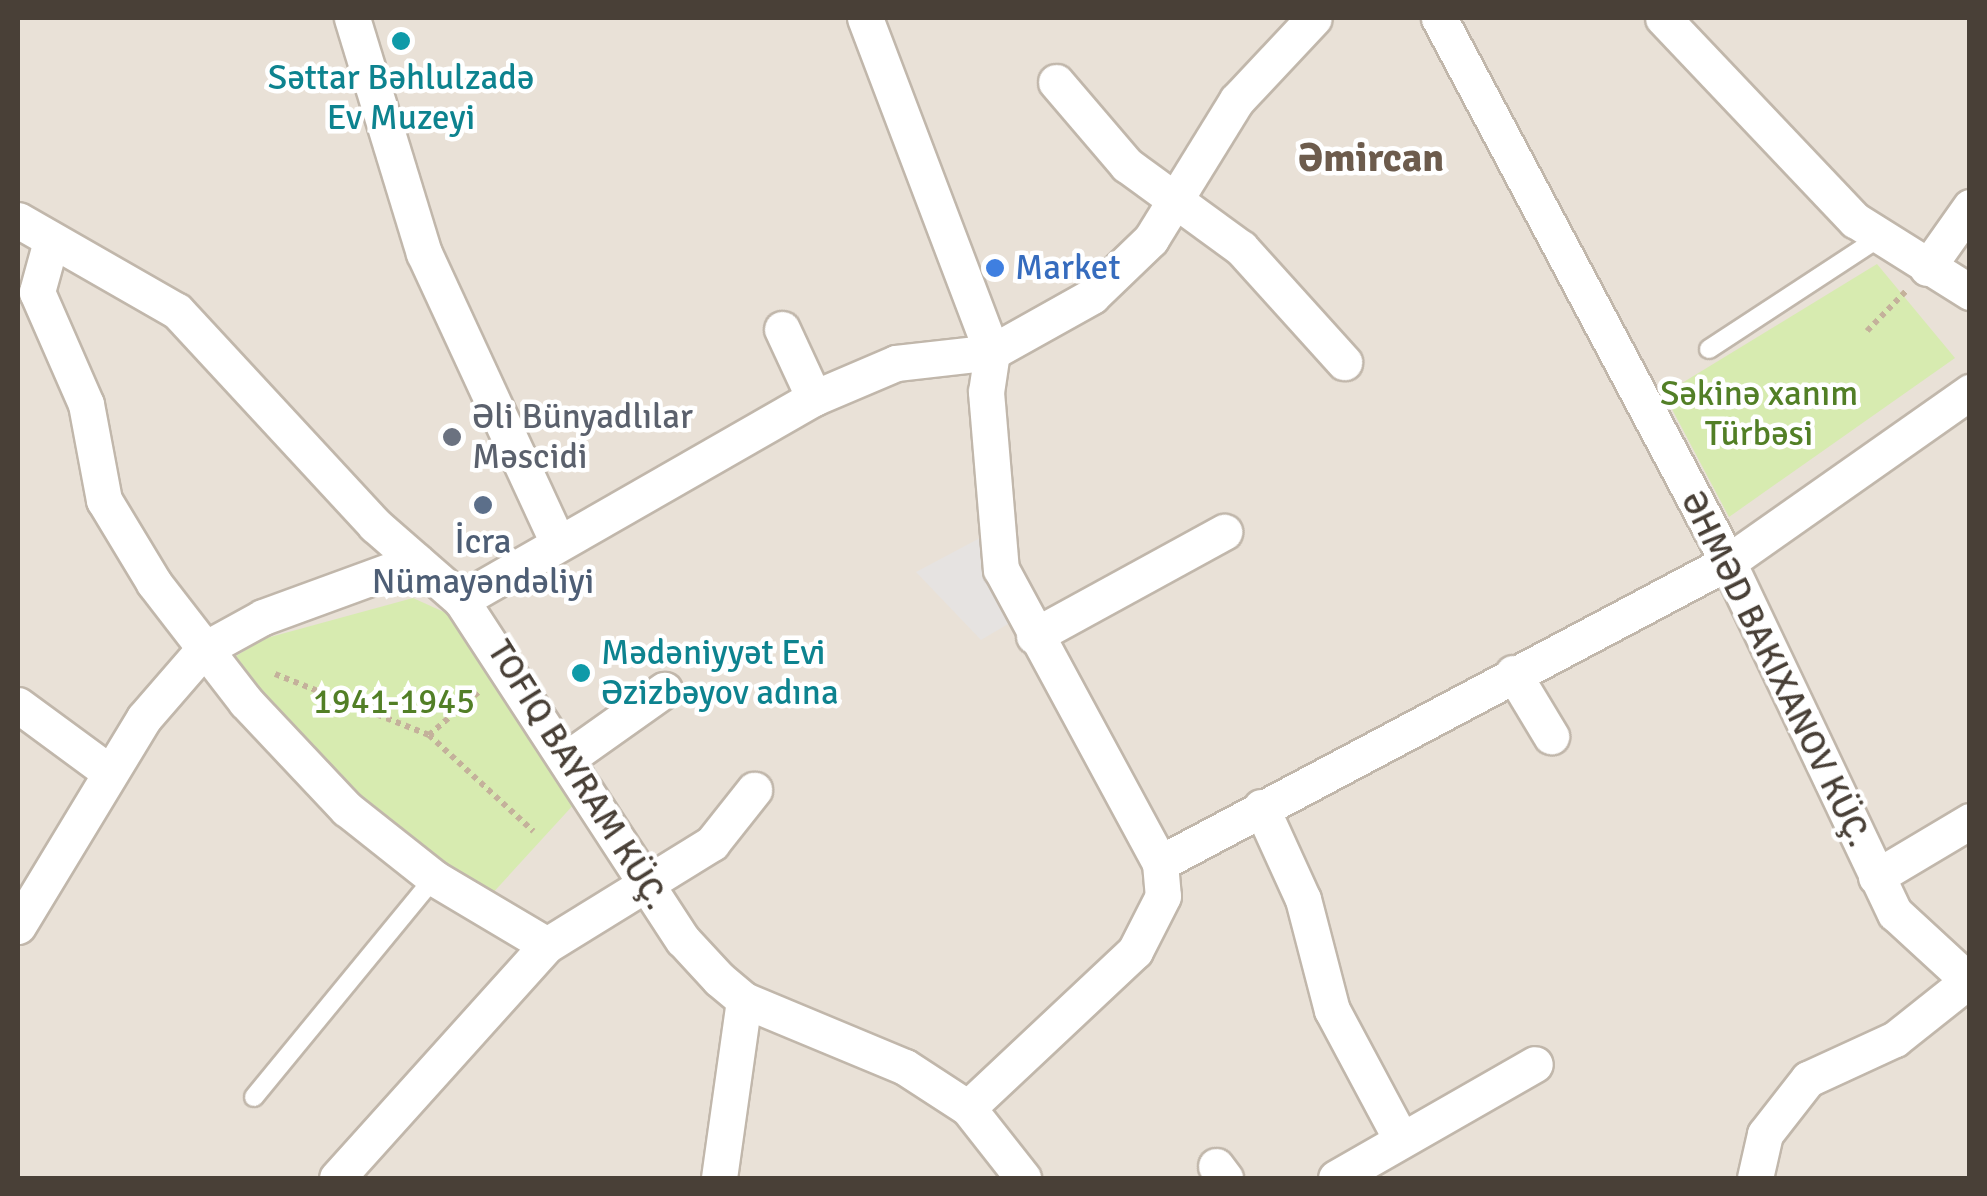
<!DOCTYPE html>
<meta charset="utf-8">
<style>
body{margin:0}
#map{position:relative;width:1987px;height:1196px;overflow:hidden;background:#f5f0e9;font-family:Signika,sans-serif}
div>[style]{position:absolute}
.residential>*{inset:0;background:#e9e1d7}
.green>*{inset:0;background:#d7ebb0}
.parking>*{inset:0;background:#e6e3e1}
.path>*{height:6px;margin-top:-3px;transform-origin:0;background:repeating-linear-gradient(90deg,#c4b19b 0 5px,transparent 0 10px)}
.roads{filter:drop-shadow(2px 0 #c1b7ab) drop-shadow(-2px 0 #c1b7ab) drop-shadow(0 2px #c1b7ab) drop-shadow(0 -2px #c1b7ab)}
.lane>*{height:18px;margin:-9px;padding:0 9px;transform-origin:9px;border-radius:9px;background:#fff}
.street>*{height:35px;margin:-17.5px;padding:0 17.5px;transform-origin:17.5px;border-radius:17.5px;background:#fff}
.dots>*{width:28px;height:28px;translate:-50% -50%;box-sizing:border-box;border:5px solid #fff;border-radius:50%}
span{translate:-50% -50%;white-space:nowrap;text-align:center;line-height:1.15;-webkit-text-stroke:9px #fff;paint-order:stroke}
.culture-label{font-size:35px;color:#0d838f}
.left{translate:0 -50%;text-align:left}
.shop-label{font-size:35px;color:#366cbe}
.park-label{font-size:35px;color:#527f26}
.worship-label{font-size:35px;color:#5b616d}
.service-label{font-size:35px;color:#4e5e75}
.street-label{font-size:35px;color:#494037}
.quarter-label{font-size:40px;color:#6d5c4d;font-weight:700}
.frame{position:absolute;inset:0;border:20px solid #494037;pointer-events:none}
</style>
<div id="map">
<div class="residential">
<i style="clip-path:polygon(18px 18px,1969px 18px,1969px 1178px,18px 1178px)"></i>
</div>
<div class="green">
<i style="clip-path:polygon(1877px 264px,1955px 358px,1729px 517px,1664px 394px)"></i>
<i style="clip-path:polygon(413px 598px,455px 617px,576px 802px,490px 896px,344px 791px,225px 663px,263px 639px)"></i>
</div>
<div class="parking">
<i style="clip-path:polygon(995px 530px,1023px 615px,981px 640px,916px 572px)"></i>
</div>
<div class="path">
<i style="left:1867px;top:331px;width:59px;rotate:-45.7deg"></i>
<i style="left:275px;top:674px;width:166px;rotate:21.6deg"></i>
<i style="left:429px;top:735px;width:142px;rotate:42.7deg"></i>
<i style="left:429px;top:735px;width:69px;rotate:-40.9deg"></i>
</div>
<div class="roads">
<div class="lane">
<i style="left:1709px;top:349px;width:201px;rotate:-33.2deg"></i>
<i style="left:254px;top:1097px;width:283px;rotate:-50.6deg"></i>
</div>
<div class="street">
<i style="left:352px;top:18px;width:246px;rotate:73deg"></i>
<i style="left:424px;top:253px;width:319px;rotate:65.2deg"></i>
<i style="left:865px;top:18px;width:357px;rotate:69.2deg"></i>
<i style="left:992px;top:352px;width:40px;rotate:98.5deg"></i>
<i style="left:986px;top:392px;width:178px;rotate:85.2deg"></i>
<i style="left:1001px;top:569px;width:334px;rotate:61.6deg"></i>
<i style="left:1160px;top:863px;width:33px;rotate:85deg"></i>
<i style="left:1163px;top:896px;width:62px;rotate:117deg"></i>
<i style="left:1135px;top:951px;width:229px;rotate:136.8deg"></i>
<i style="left:1439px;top:18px;width:616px;rotate:62.02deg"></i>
<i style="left:1728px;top:562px;width:389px;rotate:64.6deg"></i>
<i style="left:1895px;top:913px;width:102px;rotate:42.6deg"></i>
<i style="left:1663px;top:18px;width:279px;rotate:46.5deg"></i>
<i style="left:1855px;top:220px;width:136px;rotate:32.1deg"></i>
<i style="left:1056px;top:82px;width:109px;rotate:49.5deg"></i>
<i style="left:1127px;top:165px;width:141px;rotate:36.1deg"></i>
<i style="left:1241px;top:248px;width:154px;rotate:47.9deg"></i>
<i style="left:18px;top:220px;width:183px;rotate:29.8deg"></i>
<i style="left:177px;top:311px;width:292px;rotate:47.2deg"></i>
<i style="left:375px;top:525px;width:114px;rotate:41.1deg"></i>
<i style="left:461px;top:600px;width:406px;rotate:56.9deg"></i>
<i style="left:683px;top:940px;width:53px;rotate:47.3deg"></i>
<i style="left:719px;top:979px;width:33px;rotate:40deg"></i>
<i style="left:744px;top:1000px;width:174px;rotate:22.6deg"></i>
<i style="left:905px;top:1067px;width:75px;rotate:33.1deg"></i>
<i style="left:968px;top:1108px;width:89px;rotate:51.8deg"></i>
<i style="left:51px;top:241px;width:53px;rotate:105.4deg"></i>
<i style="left:37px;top:292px;width:122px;rotate:66.4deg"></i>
<i style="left:86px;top:404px;width:98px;rotate:79.4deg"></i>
<i style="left:104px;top:500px;width:97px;rotate:58.9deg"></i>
<i style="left:154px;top:583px;width:150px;rotate:52.3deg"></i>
<i style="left:246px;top:702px;width:147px;rotate:46.7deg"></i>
<i style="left:347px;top:809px;width:111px;rotate:38.4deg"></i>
<i style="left:434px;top:878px;width:131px;rotate:30.7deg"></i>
<i style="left:1927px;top:268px;width:75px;rotate:-54.8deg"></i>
<i style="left:782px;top:329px;width:76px;rotate:65.1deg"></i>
<i style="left:461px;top:600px;width:407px;rotate:-29.8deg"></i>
<i style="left:814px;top:398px;width:89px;rotate:-23.1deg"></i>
<i style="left:896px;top:363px;width:97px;rotate:-6.5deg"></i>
<i style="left:992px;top:352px;width:115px;rotate:-29.2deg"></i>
<i style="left:1092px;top:296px;width:82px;rotate:-44deg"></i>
<i style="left:1151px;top:239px;width:163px;rotate:-58.3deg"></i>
<i style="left:1237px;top:100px;width:112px;rotate:-46.8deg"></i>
<i style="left:1034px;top:636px;width:217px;rotate:-28.7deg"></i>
<i style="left:1513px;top:673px;width:74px;rotate:58.9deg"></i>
<i style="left:18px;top:705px;width:112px;rotate:36.3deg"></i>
<i style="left:568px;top:758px;width:118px;rotate:-35.3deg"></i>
<i style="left:1261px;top:807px;width:101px;rotate:65.5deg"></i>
<i style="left:1303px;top:899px;width:115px;rotate:75.4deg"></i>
<i style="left:1332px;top:1010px;width:146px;rotate:61.9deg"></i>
<i style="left:1160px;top:863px;width:643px;rotate:-27.92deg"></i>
<i style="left:1728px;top:562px;width:296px;rotate:-35.1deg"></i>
<i style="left:1876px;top:877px;width:109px;rotate:-30.8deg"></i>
<i style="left:18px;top:926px;width:243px;rotate:-58.8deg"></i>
<i style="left:144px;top:718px;width:90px;rotate:-49.1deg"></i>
<i style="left:203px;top:650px;width:68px;rotate:-28.8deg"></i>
<i style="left:263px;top:617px;width:163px;rotate:-20.1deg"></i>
<i style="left:1216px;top:1166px;width:15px;rotate:53deg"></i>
<i style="left:337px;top:1178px;width:314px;rotate:-48deg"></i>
<i style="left:547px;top:945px;width:194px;rotate:-31.7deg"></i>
<i style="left:712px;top:843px;width:68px;rotate:-51.6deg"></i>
<i style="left:719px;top:1178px;width:180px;rotate:-82deg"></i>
<i style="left:1336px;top:1178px;width:229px;rotate:-29.8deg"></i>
<i style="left:1755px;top:1178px;width:45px;rotate:-77.2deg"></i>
<i style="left:1765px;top:1134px;width:70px;rotate:-52deg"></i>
<i style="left:1808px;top:1079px;width:96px;rotate:-24.7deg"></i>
<i style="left:1895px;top:1039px;width:93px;rotate:-38.5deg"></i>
</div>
</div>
<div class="dots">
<i style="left:401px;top:41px;background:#0f9aa8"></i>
<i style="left:995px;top:268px;background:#3f7fe0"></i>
<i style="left:452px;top:437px;background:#6b7280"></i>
<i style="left:483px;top:505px;background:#5c6f8a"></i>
<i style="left:581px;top:673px;background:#0f9aa8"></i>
</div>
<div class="culture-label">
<span style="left:401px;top:98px">Səttar Bəhlulzadə<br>Ev Muzeyi</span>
<span class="left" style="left:601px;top:673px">Mədəniyyət Evi<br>Əzizbəyov adına</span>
</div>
<div class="shop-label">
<span class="left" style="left:1015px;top:268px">Market</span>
</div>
<div class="park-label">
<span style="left:1759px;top:414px">Səkinə xanım<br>Türbəsi</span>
<span style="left:394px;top:702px">1941-1945</span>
</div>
<div class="worship-label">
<span class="left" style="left:472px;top:437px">Əli Bünyadlılar<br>Məscidi</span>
</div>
<div class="service-label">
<span style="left:483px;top:562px">İcra<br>Nümayəndəliyi</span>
</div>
<div class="street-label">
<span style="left:1776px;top:669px;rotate:64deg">ƏHMƏD BAKIXANOV KÜÇ.</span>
<span style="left:578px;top:775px;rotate:58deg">TOFIQ BAYRAM KÜÇ.</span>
</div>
<div class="quarter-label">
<span style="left:1371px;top:158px">Əmircan</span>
</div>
<div class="frame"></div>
</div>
